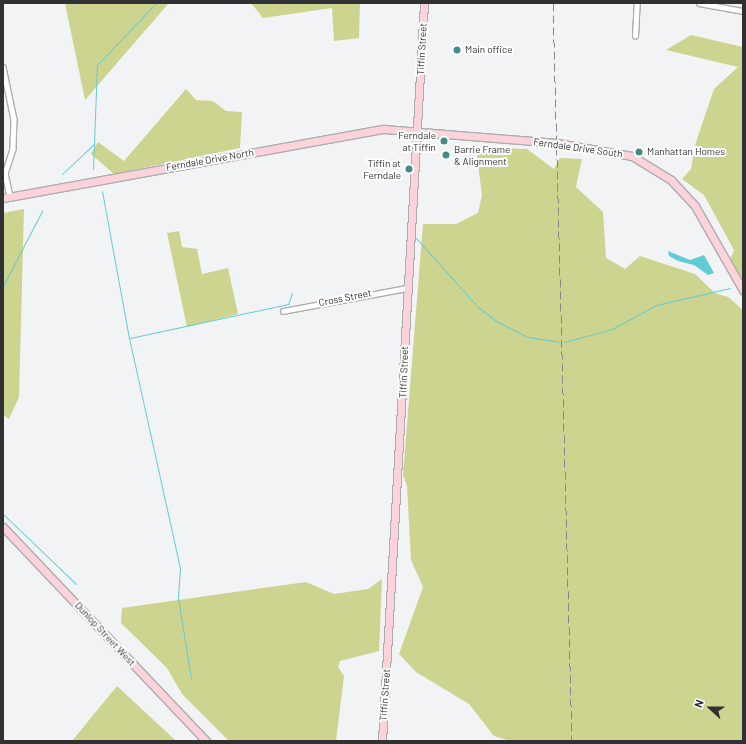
<!DOCTYPE html>
<style>
body{margin:0}
#map{position:relative;width:746px;height:744px;overflow:hidden;background:#f2f3f5;font-family:Barlow,sans-serif}
div>[style]{position:absolute}
.green>*{inset:0;background:#cdd48f}
.water>*{inset:0;background:#61ccd3}
.stream>*{height:1px;margin:-0.5px;padding:0 0.5px;transform-origin:0.5px;border-radius:0.5px;background:#61ccd3}
.roads{filter:drop-shadow(1px 0 #acadaf) drop-shadow(-1px 0 #acadaf) drop-shadow(0 1px #acadaf) drop-shadow(0 -1px #acadaf)}
.street>*{height:4.5px;margin:-2.25px;padding:0 2.25px;transform-origin:2.25px;border-radius:2.25px;background:#fff}
.secondary>*{height:7px;margin:-3.5px;padding:0 3.5px;transform-origin:3.5px;border-radius:3.5px;background:#fdd3db}
.rail>*{height:1px;margin-top:-0.5px;transform-origin:0;background:repeating-linear-gradient(90deg,#878889 0 8px,transparent 0 12px)}
.dots>*{width:11px;height:11px;translate:-50% -50%;box-sizing:border-box;border:2px solid #fff;border-radius:50%}
span{translate:-50% -50%;white-space:nowrap;text-align:center;line-height:1.15;-webkit-text-stroke:4px #fff;paint-order:stroke}
.street-label{font-size:10px;color:#303132}
.poi-label{font-size:10px;color:#303132}
.left{translate:0 -50%;text-align:left}
.right{translate:-100% -50%;text-align:right}
.frame{position:absolute;inset:0;border:4px solid #303132;pointer-events:none}
.north{position:absolute;left:690px;top:688px;width:40px;height:40px;-webkit-text-stroke:3px #fff;paint-order:stroke;rotate:291deg;font-size:11px;font-weight:700;line-height:16px;text-align:center;color:#303132}
.north::after{content:'';display:block;margin:auto;width:14px;height:18px;background:#303132;clip-path:polygon(50% 0,100% 100%,50% 72%,0 100%)}
</style>
<div id="map">
<div class="green">
<i style="clip-path:polygon(65px 3px,169px 3px,85px 100px)"></i>
<i style="clip-path:polygon(251px 3px,360px 3px,359px 38px,334px 41px,332px 8px,263px 18px)"></i>
<i style="clip-path:polygon(691px 35px,743px 47px,743px 278px,729px 263px,734px 250px,704px 195px,682px 179px,691px 169px,695px 145px,714px 89px,738px 67px,666px 50px)"></i>
<i style="clip-path:polygon(186px 89px,196px 100px,213px 101px,226px 111px,242px 112px,240px 148px,114px 174px,91px 154px,98px 142px,124px 161px)"></i>
<i style="clip-path:polygon(480px 147px,527px 149px,554px 169px,560px 158px,582px 159px,576px 187px,603px 212px,606px 258px,625px 269px,640px 256px,695px 274px,715px 293px,728px 297px,743px 310px,743px 741px,511px 741px,494px 736px,469px 704px,416px 672px,399px 654px,423px 587px,411px 560px,407px 486px,403px 475px,423px 224px,456px 224px,478px 213px,482px 195px,477px 156px)"></i>
<i style="clip-path:polygon(24px 209px,19px 397px,9px 419px,3px 415px,3px 213px)"></i>
<i style="clip-path:polygon(179px 231px,182px 247px,197px 249px,202px 274px,228px 268px,238px 314px,187px 327px,167px 233px)"></i>
<i style="clip-path:polygon(382px 579px,379px 651px,340px 661px,338px 667px,344px 676px,336px 741px,229px 741px,182px 694px,167px 668px,121px 623px,122px 608px,306px 582px,334px 594px,368px 589px)"></i>
<i style="clip-path:polygon(117px 686px,174px 739px,176px 741px,72px 741px)"></i>
</div>
<div class="water">
<i style="clip-path:polygon(668px 251px,690px 260px,704px 255px,714px 273px,708px 275px,694px 265px,678px 261px,669px 256px)"></i>
</div>
<div class="stream">
<i style="left:93px;top:169px;width:104px;rotate:-87.8deg"></i>
<i style="left:97px;top:65px;width:86px;rotate:-46.4deg"></i>
<i style="left:62px;top:174px;width:44px;rotate:-43.2deg"></i>
<i style="left:102px;top:191px;width:149px;rotate:79.6deg"></i>
<i style="left:129px;top:338px;width:236px;rotate:77.5deg"></i>
<i style="left:180px;top:568px;width:30px;rotate:94deg"></i>
<i style="left:178px;top:598px;width:81px;rotate:80.8deg"></i>
<i style="left:416px;top:238px;width:93px;rotate:48.1deg"></i>
<i style="left:478px;top:307px;width:23px;rotate:38deg"></i>
<i style="left:496px;top:321px;width:36px;rotate:27deg"></i>
<i style="left:528px;top:337px;width:31px;rotate:9deg"></i>
<i style="left:3px;top:286px;width:85px;rotate:-62.5deg"></i>
<i style="left:130px;top:338px;width:162px;rotate:-12.1deg"></i>
<i style="left:288px;top:304px;width:12px;rotate:-70deg"></i>
<i style="left:564px;top:342px;width:50px;rotate:-15.2deg"></i>
<i style="left:612px;top:329px;width:50px;rotate:-28.6deg"></i>
<i style="left:656px;top:305px;width:76px;rotate:-12.9deg"></i>
<i style="left:3px;top:514px;width:101px;rotate:43.8deg"></i>
</div>
<div class="roads">
<div class="street">
<i style="left:699px;top:3px;width:45px;rotate:10.3deg"></i>
<i style="left:635px;top:36px;width:33px;rotate:-87deg"></i>
<i style="left:3px;top:67px;width:53px;rotate:78.1deg"></i>
<i style="left:14px;top:119px;width:30px;rotate:92deg"></i>
<i style="left:13px;top:149px;width:25px;rotate:108deg"></i>
<i style="left:5px;top:173px;width:25px;rotate:78deg"></i>
<i style="left:283px;top:311px;width:126px;rotate:-10.5deg"></i>
</div>
<div class="secondary">
<i style="left:3px;top:198px;width:387px;rotate:-10.3deg"></i>
<i style="left:384px;top:129px;width:174px;rotate:4.6deg"></i>
<i style="left:557px;top:143px;width:76px;rotate:9.8deg"></i>
<i style="left:632px;top:156px;width:46px;rotate:31.6deg"></i>
<i style="left:671px;top:180px;width:35px;rotate:47deg"></i>
<i style="left:695px;top:206px;width:97px;rotate:60.3deg"></i>
<i style="left:3px;top:527px;width:295px;rotate:46.5deg"></i>
<i style="left:382px;top:741px;width:739px;rotate:-86.74deg"></i>
</div>
</div>
<div class="rail">
<i style="left:553px;top:3px;width:738px;rotate:88.53deg"></i>
</div>
<div class="dots">
<i style="left:457px;top:50px;background:#448b86"></i>
<i style="left:444px;top:141px;background:#448b86"></i>
<i style="left:639px;top:152px;background:#448b86"></i>
<i style="left:446px;top:155px;background:#448b86"></i>
<i style="left:409px;top:169px;background:#448b86"></i>
</div>
<div class="street-label">
<span style="left:422px;top:49px;rotate:-87deg">Tiffin Street</span>
<span style="left:578px;top:148px;rotate:8deg">Ferndale Drive South</span>
<span style="left:210px;top:160px;rotate:-10deg">Ferndale Drive North</span>
<span style="left:345px;top:298px;rotate:-11deg">Cross Street</span>
<span style="left:404px;top:372px;rotate:-88deg">Tiffin Street</span>
<span style="left:105px;top:634px;rotate:47deg">Dunlop Street West</span>
<span style="left:385px;top:695px;rotate:-86deg">Tiffin Street</span>
</div>
<div class="poi-label">
<span class="left" style="left:465px;top:50px">Main office</span>
<span class="right" style="left:436px;top:141px">Ferndale<br>at Tiffin</span>
<span class="left" style="left:454px;top:155px">Barrie Frame<br>&amp; Alignment</span>
<span class="left" style="left:647px;top:152px">Manhattan Homes</span>
<span class="right" style="left:401px;top:169px">Tiffin at<br>Ferndale</span>
</div>
<div class="frame"></div>
<div class="north">N</div>
</div>
